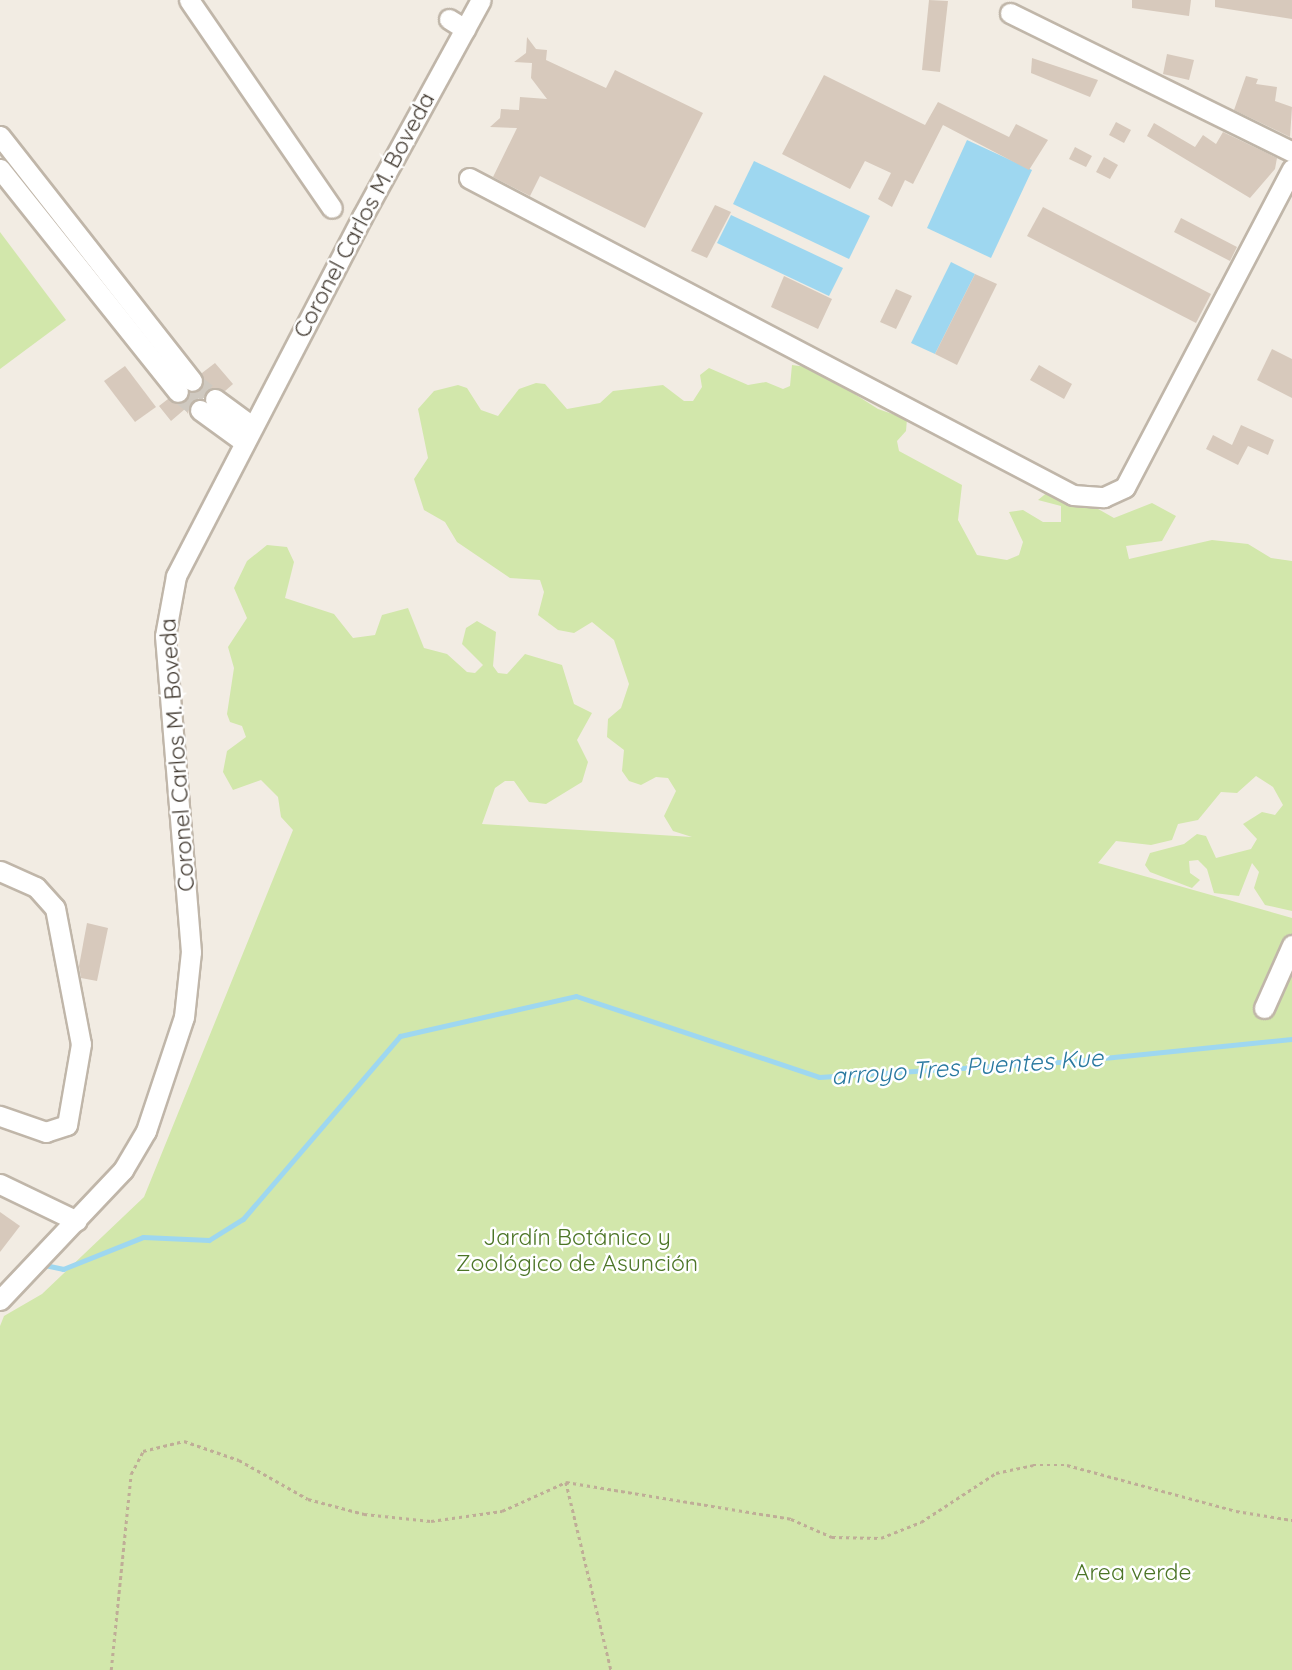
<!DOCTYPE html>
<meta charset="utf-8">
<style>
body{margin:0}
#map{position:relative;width:1292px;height:1670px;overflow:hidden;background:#f2ece3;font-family:Quicksand,sans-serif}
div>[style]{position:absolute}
.green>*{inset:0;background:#d2e7ab}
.water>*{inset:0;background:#9ed7f0}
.stream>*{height:5px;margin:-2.5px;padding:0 2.5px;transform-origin:2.5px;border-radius:2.5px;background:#9ed7f0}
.building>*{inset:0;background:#d7c9bc}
.minor-tunnel>*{height:19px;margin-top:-9.5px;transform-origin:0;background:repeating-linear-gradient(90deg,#cfc9c0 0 19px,transparent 0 29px)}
.path>*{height:2.5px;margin-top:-1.25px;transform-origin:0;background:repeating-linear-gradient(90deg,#bfad97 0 3.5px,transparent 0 7px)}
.roads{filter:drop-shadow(2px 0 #c0b6a9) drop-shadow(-2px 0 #c0b6a9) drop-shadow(0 2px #c0b6a9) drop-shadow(0 -2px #c0b6a9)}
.minor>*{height:19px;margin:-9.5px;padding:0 9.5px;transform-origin:9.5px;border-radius:9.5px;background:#fff}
span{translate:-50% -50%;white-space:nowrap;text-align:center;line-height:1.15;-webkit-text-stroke:5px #fff;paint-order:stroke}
.street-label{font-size:23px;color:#443c33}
.park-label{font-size:23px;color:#4c7527}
.water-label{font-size:24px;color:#2979a0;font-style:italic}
</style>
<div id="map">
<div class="green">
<i style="clip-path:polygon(0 232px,66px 320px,0 369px)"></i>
<i style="clip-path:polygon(792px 365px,814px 368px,878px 409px,907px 419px,906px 431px,897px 441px,899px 451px,962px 485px,958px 520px,977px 555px,1007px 560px,1019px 555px,1023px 542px,1009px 512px,1023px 510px,1043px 522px,1061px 522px,1061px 506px,1038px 500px,1049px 491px,1077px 497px,1114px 518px,1152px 503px,1176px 516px,1162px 541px,1126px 546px,1129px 559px,1212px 540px,1248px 544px,1271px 558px,1292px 561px,1292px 911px,1265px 905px,1254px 888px,1259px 872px,1252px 863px,1239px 896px,1214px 893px,1207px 869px,1198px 860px,1189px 861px,1190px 873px,1200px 880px,1192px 888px,1150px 872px,1145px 865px,1150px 853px,1184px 844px,1197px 834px,1206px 836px,1216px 858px,1251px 849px,1257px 839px,1243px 824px,1262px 812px,1275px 815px,1283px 805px,1273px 787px,1256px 776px,1237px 793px,1221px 792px,1198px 820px,1178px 824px,1172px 840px,1151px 845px,1116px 841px,1098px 863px,1292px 918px,1292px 1670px,0 1670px,0 1326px,4px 1316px,42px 1294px,144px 1197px,293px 830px,281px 817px,278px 797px,261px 780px,233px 790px,223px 772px,227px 751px,246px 737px,242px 726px,230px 722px,227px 714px,234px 668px,228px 647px,247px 618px,234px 588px,247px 561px,267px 545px,287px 547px,294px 562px,285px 598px,334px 614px,353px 638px,375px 635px,382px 615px,408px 608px,424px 648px,447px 654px,467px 672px,475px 673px,483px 665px,462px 644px,466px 628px,477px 621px,496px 632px,493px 666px,498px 673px,507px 674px,525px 654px,562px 665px,574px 704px,592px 713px,577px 740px,588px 762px,582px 782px,546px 804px,529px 802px,514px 781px,505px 781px,495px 788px,482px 824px,692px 837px,673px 831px,664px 816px,676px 791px,668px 778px,656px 777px,641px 785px,629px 781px,622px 771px,624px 750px,607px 737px,608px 719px,621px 708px,629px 684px,614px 640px,592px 622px,574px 633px,558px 630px,538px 615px,544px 592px,540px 580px,510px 578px,457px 542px,445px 522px,424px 510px,414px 479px,428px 458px,418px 409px,434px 391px,458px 385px,467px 388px,481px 410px,498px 416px,519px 389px,536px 383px,545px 384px,567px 409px,600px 403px,613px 391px,663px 385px,684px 401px,693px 401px,702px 387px,700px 375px,709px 368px,748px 385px,766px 382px,783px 389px,790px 386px)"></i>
</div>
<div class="water">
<i style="clip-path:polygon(967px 140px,1032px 170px,991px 258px,927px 228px)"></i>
<i style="clip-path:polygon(754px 161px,870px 216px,849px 259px,733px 204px)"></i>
<i style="clip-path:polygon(731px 215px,843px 268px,829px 296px,717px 243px)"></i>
<i style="clip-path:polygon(951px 262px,975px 274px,935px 354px,911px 343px)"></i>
</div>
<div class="stream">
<i style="left:40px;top:1264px;width:24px;rotate:12deg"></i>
<i style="left:63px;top:1269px;width:86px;rotate:-21.8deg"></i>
<i style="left:143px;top:1237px;width:66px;rotate:2.6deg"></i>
<i style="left:209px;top:1240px;width:40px;rotate:-32deg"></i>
<i style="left:243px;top:1219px;width:241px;rotate:-49.4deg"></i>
<i style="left:400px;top:1036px;width:180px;rotate:-12.8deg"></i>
<i style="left:576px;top:996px;width:256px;rotate:18.4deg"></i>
<i style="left:819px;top:1077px;width:256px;rotate:-3.6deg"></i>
<i style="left:1074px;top:1061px;width:219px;rotate:-5.8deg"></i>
</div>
<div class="building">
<i style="clip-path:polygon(929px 0,948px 1px,940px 72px,922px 70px)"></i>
<i style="clip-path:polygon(1132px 0,1191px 0,1189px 16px,1132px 8px)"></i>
<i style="clip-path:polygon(1215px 0,1292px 0,1292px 19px,1215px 7px)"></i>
<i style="clip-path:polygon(527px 37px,536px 49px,547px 50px,546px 60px,606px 88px,615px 70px,703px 113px,645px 228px,540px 176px,530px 196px,493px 177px,517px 128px,490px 127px,500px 118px,501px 109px,519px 110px,520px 97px,547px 99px,531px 78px,532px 63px,514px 62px,526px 53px)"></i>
<i style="clip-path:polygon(1167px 54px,1194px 60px,1189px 80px,1163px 74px)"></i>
<i style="clip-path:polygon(1032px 58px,1098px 80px,1090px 97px,1031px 73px)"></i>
<i style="clip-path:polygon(824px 75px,925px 125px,938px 102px,1009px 137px,1016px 124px,1048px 140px,1029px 170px,943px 125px,913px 184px,905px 180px,892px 207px,878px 199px,891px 173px,865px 161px,850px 189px,782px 154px)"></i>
<i style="clip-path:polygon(1246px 76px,1258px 79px,1256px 84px,1277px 87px,1275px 101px,1292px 107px,1290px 137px,1234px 110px)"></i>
<i style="clip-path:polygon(1116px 122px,1131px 130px,1124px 143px,1109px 135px)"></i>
<i style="clip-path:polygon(1154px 123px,1195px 147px,1203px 135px,1216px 144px,1223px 132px,1277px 158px,1275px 169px,1250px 198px,1147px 136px)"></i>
<i style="clip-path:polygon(1075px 147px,1092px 156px,1086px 167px,1069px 159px)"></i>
<i style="clip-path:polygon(1104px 157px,1118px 165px,1110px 179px,1096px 172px)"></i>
<i style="clip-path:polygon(715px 205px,731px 212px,707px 258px,691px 251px)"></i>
<i style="clip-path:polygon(1043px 207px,1211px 294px,1196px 323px,1027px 236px)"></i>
<i style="clip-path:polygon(1181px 218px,1237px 247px,1230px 261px,1174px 232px)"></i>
<i style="clip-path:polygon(975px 274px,997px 284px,957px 365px,935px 354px)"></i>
<i style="clip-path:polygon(784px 276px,832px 299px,818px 329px,771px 307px)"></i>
<i style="clip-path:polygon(896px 289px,912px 296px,896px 329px,880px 322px)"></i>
<i style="clip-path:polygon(1272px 349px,1292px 359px,1292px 398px,1257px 380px)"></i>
<i style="clip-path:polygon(215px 363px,233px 384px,225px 391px,209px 388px,191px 402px,188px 414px,185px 409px,171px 421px,159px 406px,168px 399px,185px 402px,190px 393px,200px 390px,202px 373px)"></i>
<i style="clip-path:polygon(1039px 365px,1072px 384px,1064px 399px,1030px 380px)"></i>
<i style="clip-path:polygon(125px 366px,156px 407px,135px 422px,104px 381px)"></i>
<i style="clip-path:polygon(1241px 425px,1274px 440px,1268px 455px,1248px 446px,1238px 465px,1206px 449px,1213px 435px,1232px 445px)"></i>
<i style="clip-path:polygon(87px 923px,108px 928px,97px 981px,81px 978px,79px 966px)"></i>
<i style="clip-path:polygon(0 1212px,20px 1226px,0 1252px)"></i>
</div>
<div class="minor-tunnel">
<i style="left:192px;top:381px;width:29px;rotate:38deg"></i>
<i style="left:178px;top:392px;width:28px;rotate:39deg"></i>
</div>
<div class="path">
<i style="left:566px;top:1482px;width:193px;rotate:76.5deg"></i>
<i style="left:111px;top:1670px;width:197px;rotate:-84.2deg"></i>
<i style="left:131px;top:1474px;width:26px;rotate:-62deg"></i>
<i style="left:143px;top:1451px;width:42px;rotate:-13.7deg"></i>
<i style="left:184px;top:1441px;width:58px;rotate:19.1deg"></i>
<i style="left:239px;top:1460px;width:79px;rotate:29.5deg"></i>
<i style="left:308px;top:1499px;width:58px;rotate:15deg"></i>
<i style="left:364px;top:1514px;width:67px;rotate:6deg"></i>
<i style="left:431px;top:1521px;width:72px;rotate:-8deg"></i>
<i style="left:502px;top:1511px;width:70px;rotate:-24.4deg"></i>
<i style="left:566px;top:1482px;width:228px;rotate:9.3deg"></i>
<i style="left:791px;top:1519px;width:45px;rotate:23.7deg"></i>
<i style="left:832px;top:1537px;width:49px;rotate:1.2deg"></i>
<i style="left:881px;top:1538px;width:43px;rotate:-21.8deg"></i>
<i style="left:921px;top:1522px;width:90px;rotate:-33.2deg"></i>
<i style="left:996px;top:1473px;width:38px;rotate:-12deg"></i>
<i style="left:1033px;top:1465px;width:34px"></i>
<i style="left:1067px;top:1465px;width:175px;rotate:15.2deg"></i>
<i style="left:1236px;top:1511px;width:57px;rotate:9.1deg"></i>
</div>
<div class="roads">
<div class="minor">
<i style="left:189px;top:0;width:252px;rotate:55.5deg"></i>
<i style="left:1010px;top:13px;width:314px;rotate:26.2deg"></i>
<i style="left:449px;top:19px;width:19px;rotate:32deg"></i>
<i style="left:0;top:136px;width:311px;rotate:51.9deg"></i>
<i style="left:0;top:169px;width:285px;rotate:51.4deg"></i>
<i style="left:469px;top:178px;width:682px;rotate:27.69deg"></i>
<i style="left:1073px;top:495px;width:31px;rotate:4deg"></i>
<i style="left:1104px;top:497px;width:23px;rotate:-25deg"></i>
<i style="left:1125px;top:487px;width:359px;rotate:-62.3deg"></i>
<i style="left:215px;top:399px;width:46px;rotate:36.1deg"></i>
<i style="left:200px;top:410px;width:54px;rotate:36deg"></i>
<i style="left:0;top:871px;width:39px;rotate:24deg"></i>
<i style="left:36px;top:887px;width:28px;rotate:48deg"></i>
<i style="left:55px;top:908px;width:138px;rotate:79.2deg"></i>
<i style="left:81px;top:1044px;width:82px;rotate:99.8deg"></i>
<i style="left:67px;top:1125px;width:22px;rotate:162deg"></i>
<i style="left:46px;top:1132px;width:49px;rotate:-160.8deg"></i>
<i style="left:1264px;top:1008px;width:69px;rotate:-66deg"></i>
<i style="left:0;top:1184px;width:85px;rotate:25.7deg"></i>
<i style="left:0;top:1300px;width:179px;rotate:-46.6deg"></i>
<i style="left:123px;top:1170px;width:45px;rotate:-59.5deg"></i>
<i style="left:146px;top:1131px;width:120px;rotate:-71.6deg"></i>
<i style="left:184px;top:1017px;width:65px;rotate:-83.9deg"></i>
<i style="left:191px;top:952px;width:317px;rotate:-94.7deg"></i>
<i style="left:165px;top:636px;width:61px;rotate:-79.6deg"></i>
<i style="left:176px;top:576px;width:404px;rotate:-62.6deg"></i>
<i style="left:362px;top:217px;width:247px;rotate:-61.3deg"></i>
</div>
</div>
<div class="street-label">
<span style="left:364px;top:215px;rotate:-62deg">Coronel Carlos M. Boveda</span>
<span style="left:177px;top:755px;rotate:-94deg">Coronel Carlos M. Boveda</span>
</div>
<div class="park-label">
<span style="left:577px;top:1250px">Jardín Botánico y<br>Zoológico de Asunción</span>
<span style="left:1133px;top:1572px">Area verde</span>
</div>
<div class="water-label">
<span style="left:967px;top:1067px;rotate:-4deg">arroyo Tres Puentes Kue</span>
</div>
</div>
